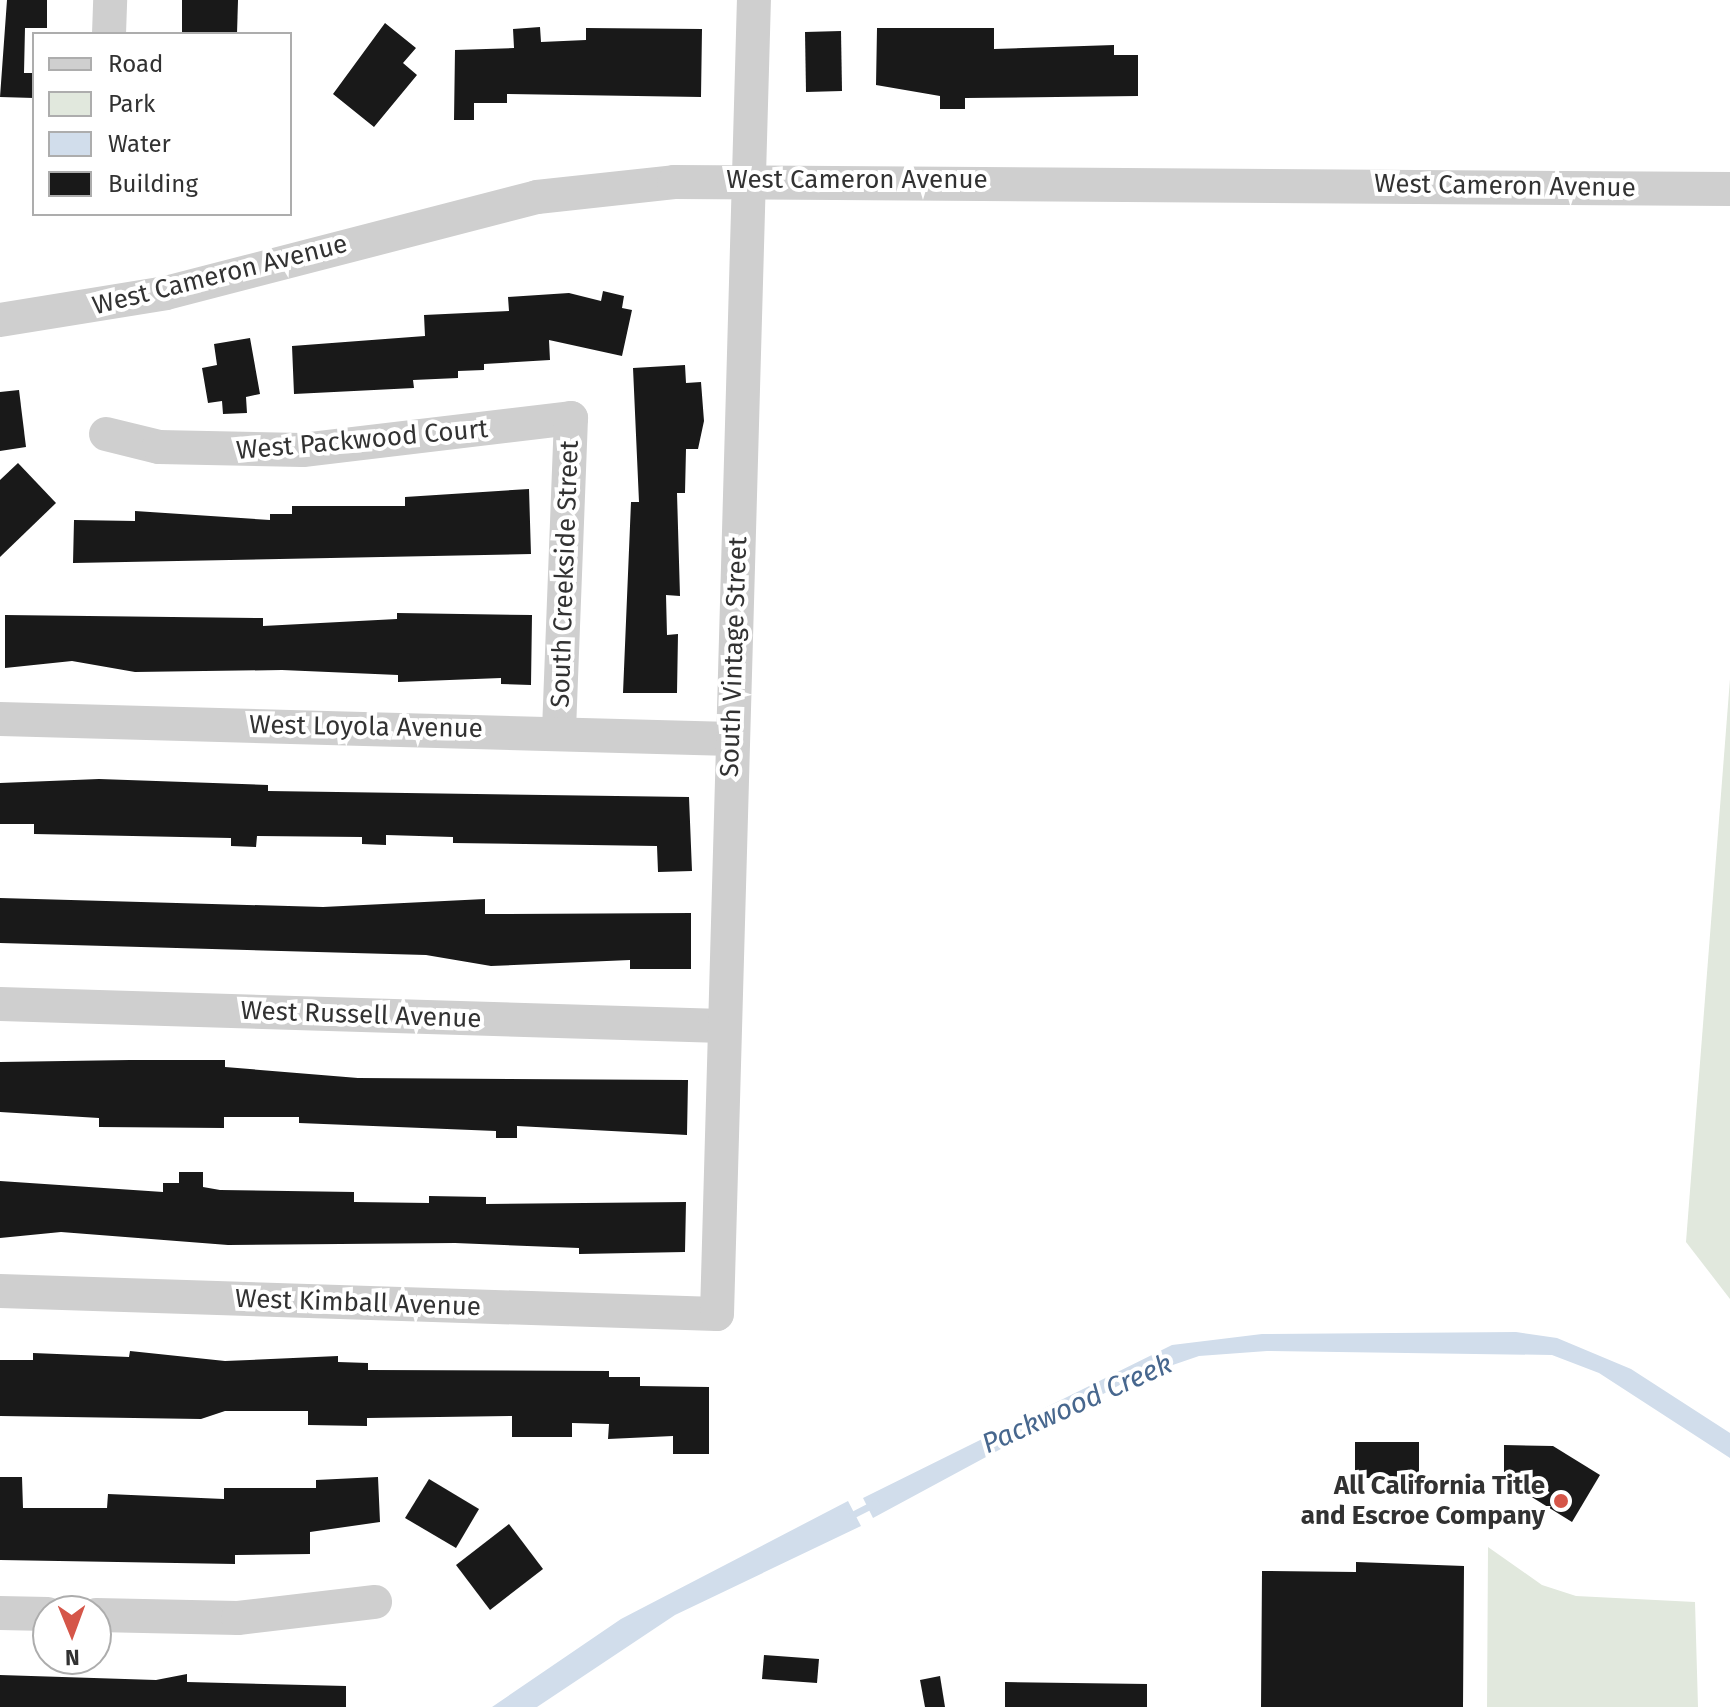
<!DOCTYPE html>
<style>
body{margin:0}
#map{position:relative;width:1730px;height:1707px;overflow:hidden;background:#fff;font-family:"Fira Sans",sans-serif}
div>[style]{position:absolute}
.green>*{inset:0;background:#e1e8dd}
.water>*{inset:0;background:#d1ddeb}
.stream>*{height:7px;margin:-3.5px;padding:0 3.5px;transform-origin:3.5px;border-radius:3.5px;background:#d1ddeb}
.building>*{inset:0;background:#191919}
.minor>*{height:34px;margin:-17px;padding:0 17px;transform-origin:17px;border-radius:17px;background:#cfcfcf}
.dots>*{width:22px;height:22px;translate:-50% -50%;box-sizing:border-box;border:4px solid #fff;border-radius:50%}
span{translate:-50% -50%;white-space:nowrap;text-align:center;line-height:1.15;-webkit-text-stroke:8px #fff;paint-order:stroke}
.street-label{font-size:26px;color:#323232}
.poi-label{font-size:26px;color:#323232;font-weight:700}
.right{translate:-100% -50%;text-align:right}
.water-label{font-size:28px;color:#47678e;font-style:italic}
.legend{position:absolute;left:32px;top:32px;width:260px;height:184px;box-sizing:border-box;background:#fff;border:2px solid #adadad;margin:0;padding:10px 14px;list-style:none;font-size:24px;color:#323232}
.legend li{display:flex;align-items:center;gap:16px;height:40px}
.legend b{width:40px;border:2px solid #adadad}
.north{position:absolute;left:32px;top:1595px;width:80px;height:80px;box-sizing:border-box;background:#fff;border:2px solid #adadad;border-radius:50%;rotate:179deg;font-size:22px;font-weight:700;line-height:32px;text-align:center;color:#323232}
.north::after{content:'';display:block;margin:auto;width:28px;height:36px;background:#d55649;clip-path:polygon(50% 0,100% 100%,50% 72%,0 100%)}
</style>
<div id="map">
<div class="green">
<i style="clip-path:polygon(1730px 679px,1730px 1299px,1686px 1242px)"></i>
<i style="clip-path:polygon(1488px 1547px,1542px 1585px,1576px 1596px,1695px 1602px,1698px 1707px,1487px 1707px)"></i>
</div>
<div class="water">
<i style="clip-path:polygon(1516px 1332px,1557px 1338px,1631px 1369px,1730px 1433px,1730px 1458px,1599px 1373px,1552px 1355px,1267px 1351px,1199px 1356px,1129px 1380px,873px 1518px,863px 1498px,1172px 1345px,1262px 1334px)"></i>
<i style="clip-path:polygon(848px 1501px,861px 1526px,675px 1615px,537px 1707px,492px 1707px,621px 1619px)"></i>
</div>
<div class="stream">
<i style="left:848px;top:1517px;width:31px;rotate:-27deg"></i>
</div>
<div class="building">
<i style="clip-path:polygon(7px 0,47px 0,47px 28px,25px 28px,24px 73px,34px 73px,34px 98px,0 97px)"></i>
<i style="clip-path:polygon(182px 0,238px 0,237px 34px,182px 34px)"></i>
<i style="clip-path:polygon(385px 23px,416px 48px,403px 63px,417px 75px,374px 127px,333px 94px)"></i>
<i style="clip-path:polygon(540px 27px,541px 42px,586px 40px,586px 28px,702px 29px,701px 97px,507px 94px,507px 103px,474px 103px,474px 120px,454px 120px,455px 50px,514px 48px,513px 29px)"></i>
<i style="clip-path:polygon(877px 28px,994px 28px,994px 49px,1114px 45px,1114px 55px,1138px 55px,1138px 96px,965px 98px,965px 109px,940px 109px,940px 96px,876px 85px)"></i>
<i style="clip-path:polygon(841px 31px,842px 91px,806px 92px,805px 32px)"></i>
<i style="clip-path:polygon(603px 291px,624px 296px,622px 308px,632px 310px,622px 356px,549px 340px,550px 360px,484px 364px,484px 370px,458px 371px,458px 378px,413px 380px,414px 388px,294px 394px,292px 346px,425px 336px,424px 315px,509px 311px,508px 297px,569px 293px,601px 301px)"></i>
<i style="clip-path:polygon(250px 338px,260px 394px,246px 397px,247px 413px,223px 414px,222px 401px,208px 403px,202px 368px,217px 365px,214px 344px)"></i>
<i style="clip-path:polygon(685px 365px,686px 383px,701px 382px,704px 421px,698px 449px,686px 449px,685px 493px,677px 493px,680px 596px,666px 595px,667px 635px,678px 634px,677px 693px,623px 693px,631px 502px,639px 502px,633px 368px)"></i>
<i style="clip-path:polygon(19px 390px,26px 447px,0 451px,0 392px)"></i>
<i style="clip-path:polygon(18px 463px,56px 503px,0 557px,0 480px)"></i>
<i style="clip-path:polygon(529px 489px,531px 554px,73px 563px,74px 520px,135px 521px,135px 511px,270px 520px,270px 514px,292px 514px,292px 506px,405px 506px,405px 497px)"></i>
<i style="clip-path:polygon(397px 613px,532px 615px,531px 685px,501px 684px,501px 678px,398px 682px,398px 675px,282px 670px,135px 672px,72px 661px,5px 668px,5px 615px,263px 618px,263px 626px,397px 619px)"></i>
<i style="clip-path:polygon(99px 779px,268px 785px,268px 791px,689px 797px,692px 871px,658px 872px,657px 846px,453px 843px,453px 837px,386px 835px,386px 845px,362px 844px,362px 837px,257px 836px,256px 847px,231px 846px,231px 838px,34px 834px,34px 824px,0 824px,0 783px)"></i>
<i style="clip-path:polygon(0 898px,323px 907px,485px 899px,485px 914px,691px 913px,691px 969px,630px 969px,630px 960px,491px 966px,426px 955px,0 943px)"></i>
<i style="clip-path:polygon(130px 1060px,225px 1060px,225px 1067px,358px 1078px,688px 1080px,687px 1135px,517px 1126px,517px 1138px,496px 1138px,496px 1131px,299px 1123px,299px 1117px,224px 1117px,224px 1128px,99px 1127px,99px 1118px,0 1112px,0 1062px)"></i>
<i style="clip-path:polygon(179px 1172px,203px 1172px,203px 1187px,220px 1190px,354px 1192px,354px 1202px,429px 1203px,429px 1196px,486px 1197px,486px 1204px,686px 1202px,685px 1252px,579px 1254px,579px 1248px,455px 1243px,228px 1245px,61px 1232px,0 1238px,0 1181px,163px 1192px,163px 1183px,179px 1183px)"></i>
<i style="clip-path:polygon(130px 1351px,225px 1361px,338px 1356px,338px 1362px,368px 1363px,368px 1370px,609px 1371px,609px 1377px,640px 1377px,640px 1386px,709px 1387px,709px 1454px,673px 1454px,673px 1436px,608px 1439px,609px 1424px,572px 1423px,572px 1437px,512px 1437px,512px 1416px,367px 1418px,367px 1426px,308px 1425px,308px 1411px,225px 1411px,201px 1419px,0 1416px,0 1360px,33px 1360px,33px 1353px,129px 1357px)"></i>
<i style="clip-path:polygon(1355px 1442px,1419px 1442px,1419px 1478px,1355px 1478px)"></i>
<i style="clip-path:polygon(1504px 1445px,1553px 1446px,1600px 1475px,1572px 1522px,1504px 1480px)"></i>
<i style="clip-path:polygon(0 1477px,22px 1477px,23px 1508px,107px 1508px,108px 1494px,224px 1499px,224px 1488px,316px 1488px,316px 1480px,378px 1477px,380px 1522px,310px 1532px,310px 1554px,235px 1555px,235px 1564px,0 1560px)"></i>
<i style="clip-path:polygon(429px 1479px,479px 1509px,456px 1548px,405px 1518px)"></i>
<i style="clip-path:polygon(509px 1524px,543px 1569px,490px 1610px,456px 1565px)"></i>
<i style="clip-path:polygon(1356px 1562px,1464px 1566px,1463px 1707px,1261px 1707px,1262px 1571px,1356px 1572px)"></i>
<i style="clip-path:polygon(764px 1655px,819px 1659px,817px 1683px,762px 1679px)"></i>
<i style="clip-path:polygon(187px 1674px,187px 1682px,346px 1686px,346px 1707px,0 1707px,0 1675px,156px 1680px)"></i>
<i style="clip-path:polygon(940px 1676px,945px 1707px,925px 1707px,920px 1680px)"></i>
<i style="clip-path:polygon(1005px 1682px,1147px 1684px,1147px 1707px,1005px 1707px)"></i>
</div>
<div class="minor">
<i style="left:109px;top:34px;width:34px;rotate:-88deg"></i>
<i style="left:0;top:320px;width:168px;rotate:-9.2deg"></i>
<i style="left:166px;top:293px;width:383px;rotate:-14.5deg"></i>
<i style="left:537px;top:197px;width:138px;rotate:-6.2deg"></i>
<i style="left:674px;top:182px;width:1056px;rotate:0.38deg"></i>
<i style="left:106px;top:434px;width:55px;rotate:13.8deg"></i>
<i style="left:159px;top:447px;width:144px;rotate:1.2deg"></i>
<i style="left:303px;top:450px;width:270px;rotate:-6.8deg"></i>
<i style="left:571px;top:418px;width:313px;rotate:92.2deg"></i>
<i style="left:0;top:719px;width:732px;rotate:1.57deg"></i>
<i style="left:0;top:1004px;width:723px;rotate:1.74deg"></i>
<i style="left:0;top:1291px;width:717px;rotate:1.84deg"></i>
<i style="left:717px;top:1314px;width:1315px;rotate:-88.39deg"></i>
<i style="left:0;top:1613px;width:48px;rotate:1.2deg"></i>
<i style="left:96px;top:1615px;width:142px;rotate:1.2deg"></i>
<i style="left:238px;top:1618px;width:138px;rotate:-6.7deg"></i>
</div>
<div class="dots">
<i style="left:1561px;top:1501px;background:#d55649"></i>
</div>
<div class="street-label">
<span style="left:857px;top:180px">West Cameron Avenue</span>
<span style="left:1505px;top:186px;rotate:1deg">West Cameron Avenue</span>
<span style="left:220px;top:275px;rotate:-14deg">West Cameron Avenue</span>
<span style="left:362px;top:440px;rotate:-5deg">West Packwood Court</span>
<span style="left:565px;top:574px;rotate:-88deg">South Creekside Street</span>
<span style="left:734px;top:657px;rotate:-88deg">South Vintage Street</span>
<span style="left:366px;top:727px;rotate:1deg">West Loyola Avenue</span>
<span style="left:361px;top:1015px;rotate:2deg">West Russell Avenue</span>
<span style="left:358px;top:1303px;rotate:2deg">West Kimball Avenue</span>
</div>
<div class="poi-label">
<span class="right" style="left:1545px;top:1501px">All California Title<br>and Escroe Company</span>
</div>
<div class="water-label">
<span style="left:1077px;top:1404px;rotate:-24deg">Packwood Creek</span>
</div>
<ul class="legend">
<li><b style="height:10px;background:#cfcfcf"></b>Road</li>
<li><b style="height:22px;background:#e1e8dd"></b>Park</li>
<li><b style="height:22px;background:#d1ddeb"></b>Water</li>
<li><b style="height:22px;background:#191919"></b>Building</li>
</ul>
<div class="north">N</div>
</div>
